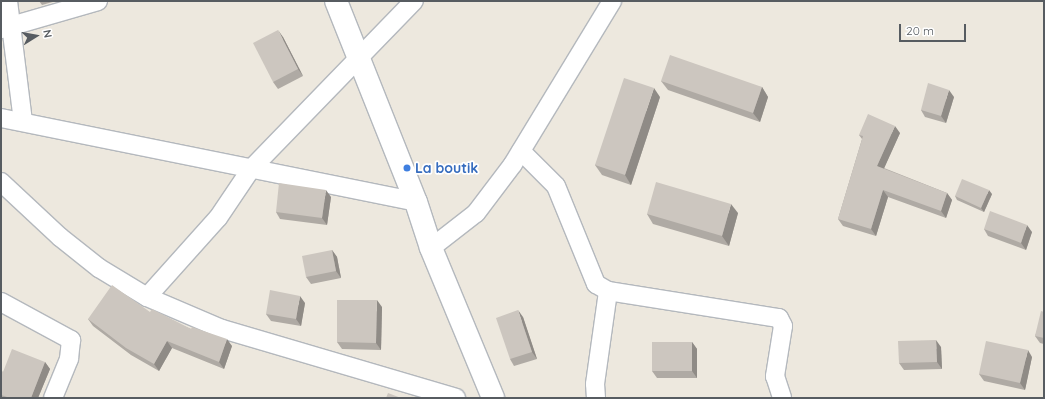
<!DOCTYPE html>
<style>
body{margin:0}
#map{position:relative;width:1045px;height:399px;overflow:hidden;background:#ede8de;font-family:Quicksand,sans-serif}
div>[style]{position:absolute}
.roads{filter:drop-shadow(1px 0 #b4b8bd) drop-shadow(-1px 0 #b4b8bd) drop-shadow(0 1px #b4b8bd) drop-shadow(0 -1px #b4b8bd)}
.street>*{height:18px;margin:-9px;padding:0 9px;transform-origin:9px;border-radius:9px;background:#fff}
.secondary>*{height:22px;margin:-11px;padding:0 11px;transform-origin:11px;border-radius:11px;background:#fff}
.wall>*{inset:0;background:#afaaa4}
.shaded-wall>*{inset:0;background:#8f8b86}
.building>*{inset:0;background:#ccc6bf}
.dots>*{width:11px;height:11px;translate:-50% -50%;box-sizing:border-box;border:2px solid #fff;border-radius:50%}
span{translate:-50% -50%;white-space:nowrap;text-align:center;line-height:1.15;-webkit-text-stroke:3.5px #fff;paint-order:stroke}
.shop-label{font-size:14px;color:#366cbe;font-weight:700}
.left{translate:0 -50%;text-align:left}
.frame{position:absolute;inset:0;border:2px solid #575c61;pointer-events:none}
.north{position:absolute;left:16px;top:16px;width:40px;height:40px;-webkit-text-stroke:3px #fff;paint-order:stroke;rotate:79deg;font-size:11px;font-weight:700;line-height:16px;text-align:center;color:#575c61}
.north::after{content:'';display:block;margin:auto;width:14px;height:18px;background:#575c61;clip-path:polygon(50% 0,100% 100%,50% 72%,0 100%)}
.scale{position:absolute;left:899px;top:24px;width:67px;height:18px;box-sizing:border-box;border:2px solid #575c61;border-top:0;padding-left:5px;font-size:12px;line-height:14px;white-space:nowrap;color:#575c61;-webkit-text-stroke:3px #fff;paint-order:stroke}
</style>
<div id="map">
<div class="roads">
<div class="street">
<i style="left:8px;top:1px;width:121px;rotate:82.9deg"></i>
<i style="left:1px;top:29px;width:101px;rotate:-16.1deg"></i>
<i style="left:1px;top:118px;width:423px;rotate:11.4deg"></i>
<i style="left:521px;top:151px;width:49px;rotate:45deg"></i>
<i style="left:556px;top:186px;width:106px;rotate:67.8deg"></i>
<i style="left:596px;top:284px;width:14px;rotate:30deg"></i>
<i style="left:608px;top:291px;width:173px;rotate:9deg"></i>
<i style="left:779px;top:318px;width:9px;rotate:63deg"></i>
<i style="left:783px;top:326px;width:51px;rotate:99.1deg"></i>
<i style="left:775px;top:376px;width:23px;rotate:72deg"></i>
<i style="left:1px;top:182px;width:81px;rotate:43deg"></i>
<i style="left:60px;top:237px;width:50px;rotate:38.5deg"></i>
<i style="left:99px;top:268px;width:56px;rotate:31.1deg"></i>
<i style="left:147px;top:297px;width:82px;rotate:23.1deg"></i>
<i style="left:222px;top:329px;width:244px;rotate:16.4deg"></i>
<i style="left:431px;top:248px;width:57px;rotate:-37.9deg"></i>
<i style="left:476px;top:213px;width:61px;rotate:-52.9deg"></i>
<i style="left:513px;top:164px;width:191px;rotate:-58.7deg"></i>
<i style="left:147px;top:297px;width:106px;rotate:-48.1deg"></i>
<i style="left:218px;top:218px;width:59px;rotate:-56deg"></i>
<i style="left:251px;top:169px;width:234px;rotate:-45.9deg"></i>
<i style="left:1px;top:302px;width:80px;rotate:28.5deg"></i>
<i style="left:71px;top:340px;width:19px;rotate:96deg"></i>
<i style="left:69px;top:359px;width:42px;rotate:112.3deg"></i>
<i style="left:596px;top:398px;width:14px;rotate:-94deg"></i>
<i style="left:595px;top:384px;width:94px;rotate:-82deg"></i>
</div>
<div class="secondary">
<i style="left:336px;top:1px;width:216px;rotate:68.3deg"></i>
<i style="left:416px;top:202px;width:48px;rotate:71.9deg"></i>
<i style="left:431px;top:248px;width:162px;rotate:67.5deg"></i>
</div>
</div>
<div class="wall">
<i style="clip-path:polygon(39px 1px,56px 1px,42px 5px)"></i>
<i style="clip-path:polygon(283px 37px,303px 76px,278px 89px,273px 82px)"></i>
<i style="clip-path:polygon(661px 81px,762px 87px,768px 97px,760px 122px,668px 90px)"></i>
<i style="clip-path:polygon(660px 97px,631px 185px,602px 175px,595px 165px)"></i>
<i style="clip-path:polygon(954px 97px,946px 123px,925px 117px,921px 110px)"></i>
<i style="clip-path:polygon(900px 133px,884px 168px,947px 193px,952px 200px,946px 218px,888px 197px,876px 236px,843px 226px,838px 219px,862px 139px,859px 135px)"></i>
<i style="clip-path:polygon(992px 194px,984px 212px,957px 200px,955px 196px)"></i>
<i style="clip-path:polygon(331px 197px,327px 225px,280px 219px,276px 212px)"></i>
<i style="clip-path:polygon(738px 213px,729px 246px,653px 224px,647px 214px)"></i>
<i style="clip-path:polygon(984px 229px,1032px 232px,1026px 250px,988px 236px)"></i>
<i style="clip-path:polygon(332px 250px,337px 257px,341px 278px,311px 284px,306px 277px)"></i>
<i style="clip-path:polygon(305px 303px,301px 326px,271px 321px,266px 314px)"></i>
<i style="clip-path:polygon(382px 307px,381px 350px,342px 349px,337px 342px)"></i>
<i style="clip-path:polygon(150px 312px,232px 346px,224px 369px,172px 348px,159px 371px,131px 355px,93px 326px,88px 319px)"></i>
<i style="clip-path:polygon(1044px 312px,1044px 344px,1040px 343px,1035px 336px)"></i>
<i style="clip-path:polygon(523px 317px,537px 359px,514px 366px,510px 359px)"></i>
<i style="clip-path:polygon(692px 342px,697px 349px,697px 378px,657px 378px,652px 371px)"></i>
<i style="clip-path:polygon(941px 347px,942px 369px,904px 370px,899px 363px)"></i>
<i style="clip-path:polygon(1032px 357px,1025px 390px,984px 381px,979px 374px)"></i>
<i style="clip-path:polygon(45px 362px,50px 369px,38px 398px,1px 398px,1px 371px,3px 372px)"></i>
</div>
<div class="shaded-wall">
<i style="clip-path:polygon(278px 30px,283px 37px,303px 76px,298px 69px)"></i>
<i style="clip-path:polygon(762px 87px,768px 97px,760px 122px,753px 113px)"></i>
<i style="clip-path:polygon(654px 88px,660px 97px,631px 185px,625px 175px)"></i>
<i style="clip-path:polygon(949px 90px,954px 97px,946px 123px,941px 116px)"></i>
<i style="clip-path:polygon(895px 126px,900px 133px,882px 173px,877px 166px)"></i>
<i style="clip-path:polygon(326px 190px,331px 197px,327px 225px,322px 218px)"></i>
<i style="clip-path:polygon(883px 190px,888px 197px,876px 236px,871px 229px)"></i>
<i style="clip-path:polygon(989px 190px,992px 194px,984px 212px,981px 208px)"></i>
<i style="clip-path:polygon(947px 193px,952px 200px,946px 218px,941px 211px)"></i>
<i style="clip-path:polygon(731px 204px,738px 213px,729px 246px,722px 236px)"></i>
<i style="clip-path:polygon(1027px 225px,1032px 232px,1026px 250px,1021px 243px)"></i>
<i style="clip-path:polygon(332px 250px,337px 257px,341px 278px,336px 271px)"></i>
<i style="clip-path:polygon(300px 296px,305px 303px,301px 326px,296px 319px)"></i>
<i style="clip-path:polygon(377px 300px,382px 307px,381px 350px,376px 343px)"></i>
<i style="clip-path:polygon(518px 310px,523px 317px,537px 359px,532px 352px)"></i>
<i style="clip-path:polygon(227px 339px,232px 346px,224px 369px,219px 362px)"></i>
<i style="clip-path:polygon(936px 340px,941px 347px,942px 369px,937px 362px)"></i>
<i style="clip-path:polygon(167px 341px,172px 348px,159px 371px,154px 364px)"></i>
<i style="clip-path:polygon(692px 342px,697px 349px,697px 378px,692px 371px)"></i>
<i style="clip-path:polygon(1028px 350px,1032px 357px,1025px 390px,1020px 383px)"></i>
<i style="clip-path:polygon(45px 362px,50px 369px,38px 398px,31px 398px)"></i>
</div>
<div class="building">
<i style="clip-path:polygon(278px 30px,298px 69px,273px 82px,253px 43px)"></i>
<i style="clip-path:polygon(670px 55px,762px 87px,753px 113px,661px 81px)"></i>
<i style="clip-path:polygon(624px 78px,654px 88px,625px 175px,595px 165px)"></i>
<i style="clip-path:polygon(928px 83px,949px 90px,941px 116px,921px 110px)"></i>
<i style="clip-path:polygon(868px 114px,895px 126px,877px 166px,947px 193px,941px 211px,883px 190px,871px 229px,838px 219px,863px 136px,859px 135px)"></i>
<i style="clip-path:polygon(962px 179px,989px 190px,981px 208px,955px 196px)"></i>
<i style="clip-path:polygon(656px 182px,731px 204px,722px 236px,647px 214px)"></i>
<i style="clip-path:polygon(279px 183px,326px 190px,322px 218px,276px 212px)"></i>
<i style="clip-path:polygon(990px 211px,1027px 225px,1021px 243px,984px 229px)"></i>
<i style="clip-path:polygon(332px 250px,336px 271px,306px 277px,302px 256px)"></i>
<i style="clip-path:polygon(112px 285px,150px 312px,152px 309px,191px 329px,192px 327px,227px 339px,219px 362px,167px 341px,154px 364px,126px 348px,88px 319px)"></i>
<i style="clip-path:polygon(270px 290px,300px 296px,296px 319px,266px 314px)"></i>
<i style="clip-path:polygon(337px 300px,377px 300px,376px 343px,337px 342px)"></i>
<i style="clip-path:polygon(518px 310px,532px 352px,510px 359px,496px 318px)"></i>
<i style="clip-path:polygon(1041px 311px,1044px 312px,1044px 338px,1035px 336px)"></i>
<i style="clip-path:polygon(936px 340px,937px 362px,899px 363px,898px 341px)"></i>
<i style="clip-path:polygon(986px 341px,1028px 350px,1020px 383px,979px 374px)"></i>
<i style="clip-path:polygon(652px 342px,692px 342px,692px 371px,652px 371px)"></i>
<i style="clip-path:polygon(12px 349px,45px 362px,31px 398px,10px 398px,1px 395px,1px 371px,3px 372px)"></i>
<i style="clip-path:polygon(388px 393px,401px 398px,386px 398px)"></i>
</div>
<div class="dots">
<i style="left:407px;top:168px;background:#3f7fe0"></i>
</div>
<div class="shop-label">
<span class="left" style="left:415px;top:168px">La boutik</span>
</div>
<div class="frame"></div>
<div class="north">N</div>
<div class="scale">20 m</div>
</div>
